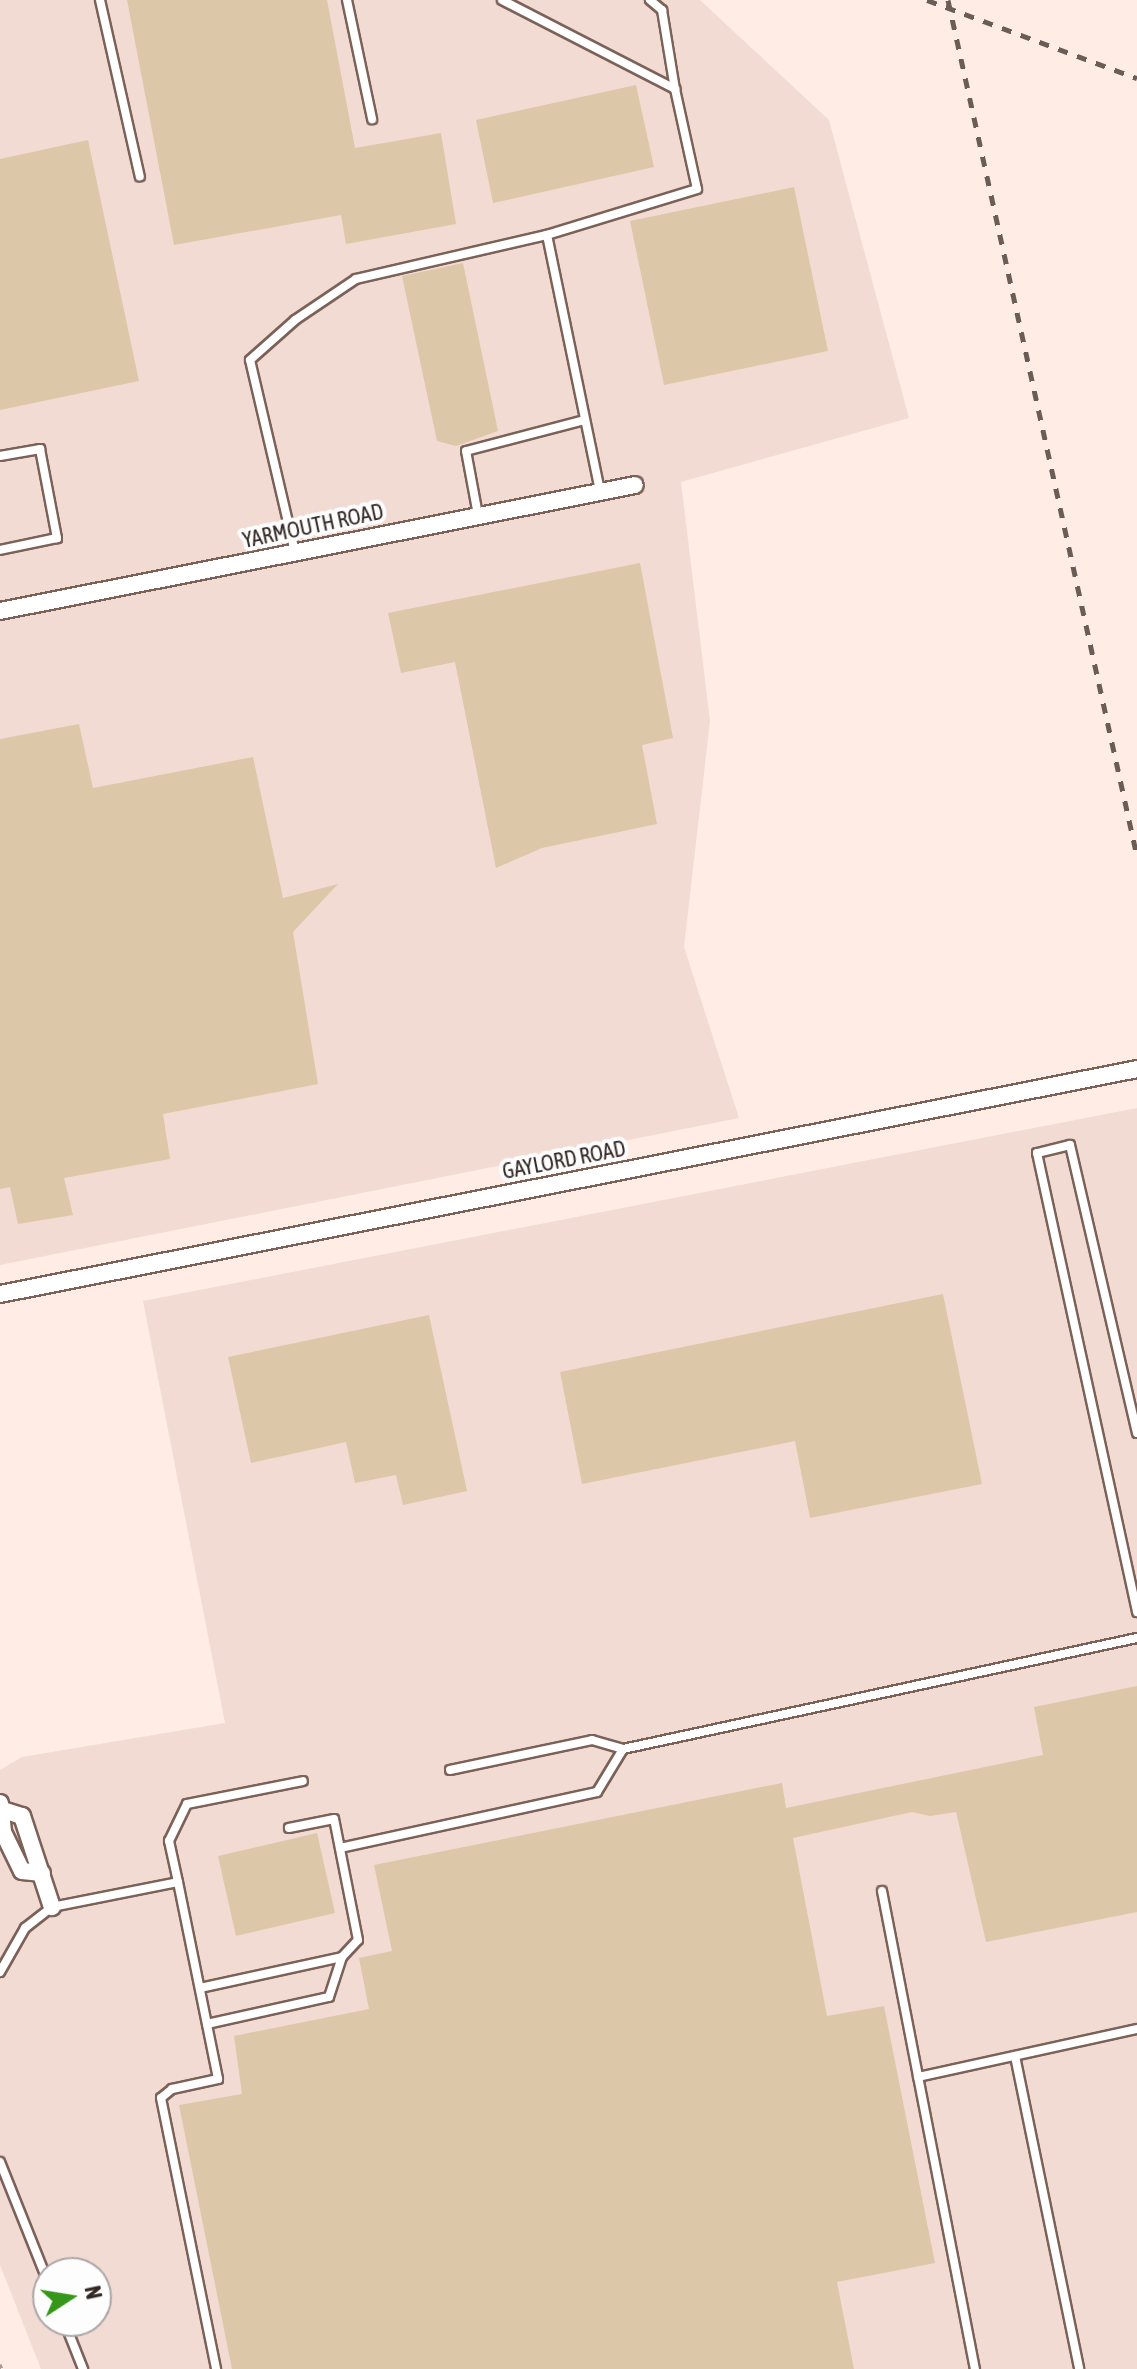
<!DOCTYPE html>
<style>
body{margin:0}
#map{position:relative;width:1137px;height:2369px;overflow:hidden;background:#feece5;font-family:"Asap Condensed",sans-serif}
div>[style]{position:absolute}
.built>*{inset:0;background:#f2dbd3}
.building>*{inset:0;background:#ddc7a9}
.path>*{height:3px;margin-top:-1.5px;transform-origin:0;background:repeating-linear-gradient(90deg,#a79892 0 4px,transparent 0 8px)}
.roads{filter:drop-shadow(2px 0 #7b6158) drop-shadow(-2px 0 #7b6158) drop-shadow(0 2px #7b6158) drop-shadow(0 -2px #7b6158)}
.lane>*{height:8px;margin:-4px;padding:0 4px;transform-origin:4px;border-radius:4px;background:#fff}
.street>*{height:16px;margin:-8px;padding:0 8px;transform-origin:8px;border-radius:8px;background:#fff}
.rail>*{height:5px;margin-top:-2.5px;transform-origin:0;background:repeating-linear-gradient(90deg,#6a5d58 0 10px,transparent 0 20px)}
span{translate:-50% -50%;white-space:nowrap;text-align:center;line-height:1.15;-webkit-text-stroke:8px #fdfdfd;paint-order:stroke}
.street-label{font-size:22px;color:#322723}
.north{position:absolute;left:32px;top:2257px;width:80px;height:80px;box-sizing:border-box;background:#fdfdfd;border:2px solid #aca7a6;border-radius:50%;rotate:78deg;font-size:22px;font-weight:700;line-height:32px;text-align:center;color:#322723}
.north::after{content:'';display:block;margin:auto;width:28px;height:36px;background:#359619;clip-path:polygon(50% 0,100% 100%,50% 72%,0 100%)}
</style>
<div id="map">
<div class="built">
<i style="clip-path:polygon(0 0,700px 0,829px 120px,909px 418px,681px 482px,710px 721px,684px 947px,739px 1118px,0 1265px)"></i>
<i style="clip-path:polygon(evenodd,1137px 1108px,1137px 2369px,41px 2369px,0 2265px,0 1770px,22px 1757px,225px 1723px,143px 1301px,1137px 1108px,48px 2273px,96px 2273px,96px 2321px,48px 2321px,48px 2273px)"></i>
</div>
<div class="building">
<i style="clip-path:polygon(127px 0,327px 0,355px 148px,441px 133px,456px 224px,346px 244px,341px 215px,174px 245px)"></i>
<i style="clip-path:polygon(636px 85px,654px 167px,493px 203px,476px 120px)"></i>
<i style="clip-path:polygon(88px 140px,139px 381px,0 410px,0 159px)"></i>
<i style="clip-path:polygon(794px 187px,828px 351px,664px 385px,630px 221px)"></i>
<i style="clip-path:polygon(463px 263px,498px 431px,456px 446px,437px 441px,402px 276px)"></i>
<i style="clip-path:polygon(640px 563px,673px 738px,642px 745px,657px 824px,542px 848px,496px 868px,455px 662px,401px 673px,388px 613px)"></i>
<i style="clip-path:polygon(79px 724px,93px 788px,253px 757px,283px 898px,338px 884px,293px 932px,318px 1084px,163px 1114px,170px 1159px,64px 1178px,73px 1215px,18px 1224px,10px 1187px,0 1189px,0 739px)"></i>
<i style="clip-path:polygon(943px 1294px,982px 1484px,810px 1518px,795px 1441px,582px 1484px,560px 1372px)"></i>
<i style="clip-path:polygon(429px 1315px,467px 1491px,403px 1505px,396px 1475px,355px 1483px,346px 1442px,251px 1463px,228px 1357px)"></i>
<i style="clip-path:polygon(1137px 1686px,1137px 1912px,986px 1942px,956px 1812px,930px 1816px,912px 1812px,793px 1838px,827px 2016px,884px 2006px,935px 2263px,837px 2282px,854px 2369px,232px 2369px,179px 2105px,242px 2094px,234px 2036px,369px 2009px,359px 1958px,392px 1951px,374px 1865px,782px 1783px,786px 1808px,1043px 1755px,1034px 1707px)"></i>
<i style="clip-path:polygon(317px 1833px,335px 1913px,236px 1936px,218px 1856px)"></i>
</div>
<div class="path">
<i style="left:0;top:2364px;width:5px;rotate:68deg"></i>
</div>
<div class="roads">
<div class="lane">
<i style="left:100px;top:0;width:181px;rotate:77.3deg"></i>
<i style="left:347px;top:0;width:122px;rotate:78.1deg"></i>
<i style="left:502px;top:0;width:195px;rotate:27.2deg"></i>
<i style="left:675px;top:89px;width:102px;rotate:77.6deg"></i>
<i style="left:697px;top:189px;width:157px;rotate:163deg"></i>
<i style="left:547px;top:235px;width:261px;rotate:78.3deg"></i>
<i style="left:650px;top:0;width:16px;rotate:40deg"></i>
<i style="left:662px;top:10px;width:80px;rotate:80.7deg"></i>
<i style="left:0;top:456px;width:41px;rotate:-9.9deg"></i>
<i style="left:40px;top:449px;width:91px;rotate:79.2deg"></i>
<i style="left:57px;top:538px;width:58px;rotate:168.1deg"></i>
<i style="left:478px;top:515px;width:65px;rotate:-100.6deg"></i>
<i style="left:466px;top:451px;width:123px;rotate:-14.6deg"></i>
<i style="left:295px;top:552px;width:197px;rotate:-103.2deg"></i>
<i style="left:250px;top:360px;width:60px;rotate:-41.6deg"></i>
<i style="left:295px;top:320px;width:73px;rotate:-33.9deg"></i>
<i style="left:356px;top:279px;width:196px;rotate:-13deg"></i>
<i style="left:1137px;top:1433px;width:296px;rotate:-103.1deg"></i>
<i style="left:1070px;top:1145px;width:34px;rotate:166deg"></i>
<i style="left:1037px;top:1153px;width:470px;rotate:77.7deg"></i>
<i style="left:450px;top:1770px;width:145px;rotate:-11.9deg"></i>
<i style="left:592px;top:1740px;width:32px;rotate:16deg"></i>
<i style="left:340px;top:1848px;width:263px;rotate:-12.3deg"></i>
<i style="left:597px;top:1792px;width:50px;rotate:-58.8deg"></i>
<i style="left:623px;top:1749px;width:526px;rotate:-12.19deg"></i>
<i style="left:178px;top:1882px;width:42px;rotate:-102.4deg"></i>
<i style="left:169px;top:1841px;width:41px;rotate:-64.1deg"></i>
<i style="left:187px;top:1804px;width:118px;rotate:-11.2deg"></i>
<i style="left:882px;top:1891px;width:487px;rotate:79deg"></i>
<i style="left:0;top:1972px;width:51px;rotate:-60.4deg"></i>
<i style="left:25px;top:1928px;width:34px;rotate:-38deg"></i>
<i style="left:52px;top:1907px;width:128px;rotate:-11.2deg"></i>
<i style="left:178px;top:1882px;width:201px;rotate:78.5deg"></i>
<i style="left:218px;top:2079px;width:47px;rotate:167.7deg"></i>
<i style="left:172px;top:2089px;width:14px;rotate:141deg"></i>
<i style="left:161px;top:2098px;width:277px;rotate:78.5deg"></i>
<i style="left:200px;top:1988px;width:145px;rotate:-12.3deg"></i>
<i style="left:342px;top:1957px;width:23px;rotate:-47deg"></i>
<i style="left:358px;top:1940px;width:123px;rotate:-101.2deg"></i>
<i style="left:334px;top:1819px;width:46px;rotate:168.7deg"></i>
<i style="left:207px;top:2024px;width:125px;rotate:-12.5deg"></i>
<i style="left:329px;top:1997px;width:42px;rotate:-72deg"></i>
<i style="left:1015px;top:2056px;width:319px;rotate:78.4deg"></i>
<i style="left:918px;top:2077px;width:224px;rotate:-12.4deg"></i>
<i style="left:0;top:2162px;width:129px;rotate:68.2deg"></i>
<i style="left:64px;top:2321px;width:52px;rotate:68.4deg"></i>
</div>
<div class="street">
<i style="left:0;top:611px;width:647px;rotate:-11.22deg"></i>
<i style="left:0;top:1294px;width:1159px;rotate:-11.19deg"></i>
<i style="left:0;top:1803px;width:29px;rotate:84deg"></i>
<i style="left:3px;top:1832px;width:43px;rotate:64deg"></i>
<i style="left:22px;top:1871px;width:20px;rotate:6deg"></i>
<i style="left:3px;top:1810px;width:20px;rotate:18deg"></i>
<i style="left:22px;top:1816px;width:96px;rotate:71.8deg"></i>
</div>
</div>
<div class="rail">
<i style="left:927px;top:0;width:224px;rotate:20.4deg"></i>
<i style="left:948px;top:0;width:877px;rotate:77.55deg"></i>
</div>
<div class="street-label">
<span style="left:313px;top:526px;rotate:-12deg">YARMOUTH ROAD</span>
<span style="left:564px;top:1160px;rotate:-11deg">GAYLORD ROAD</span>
</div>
<div class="north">N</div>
</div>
